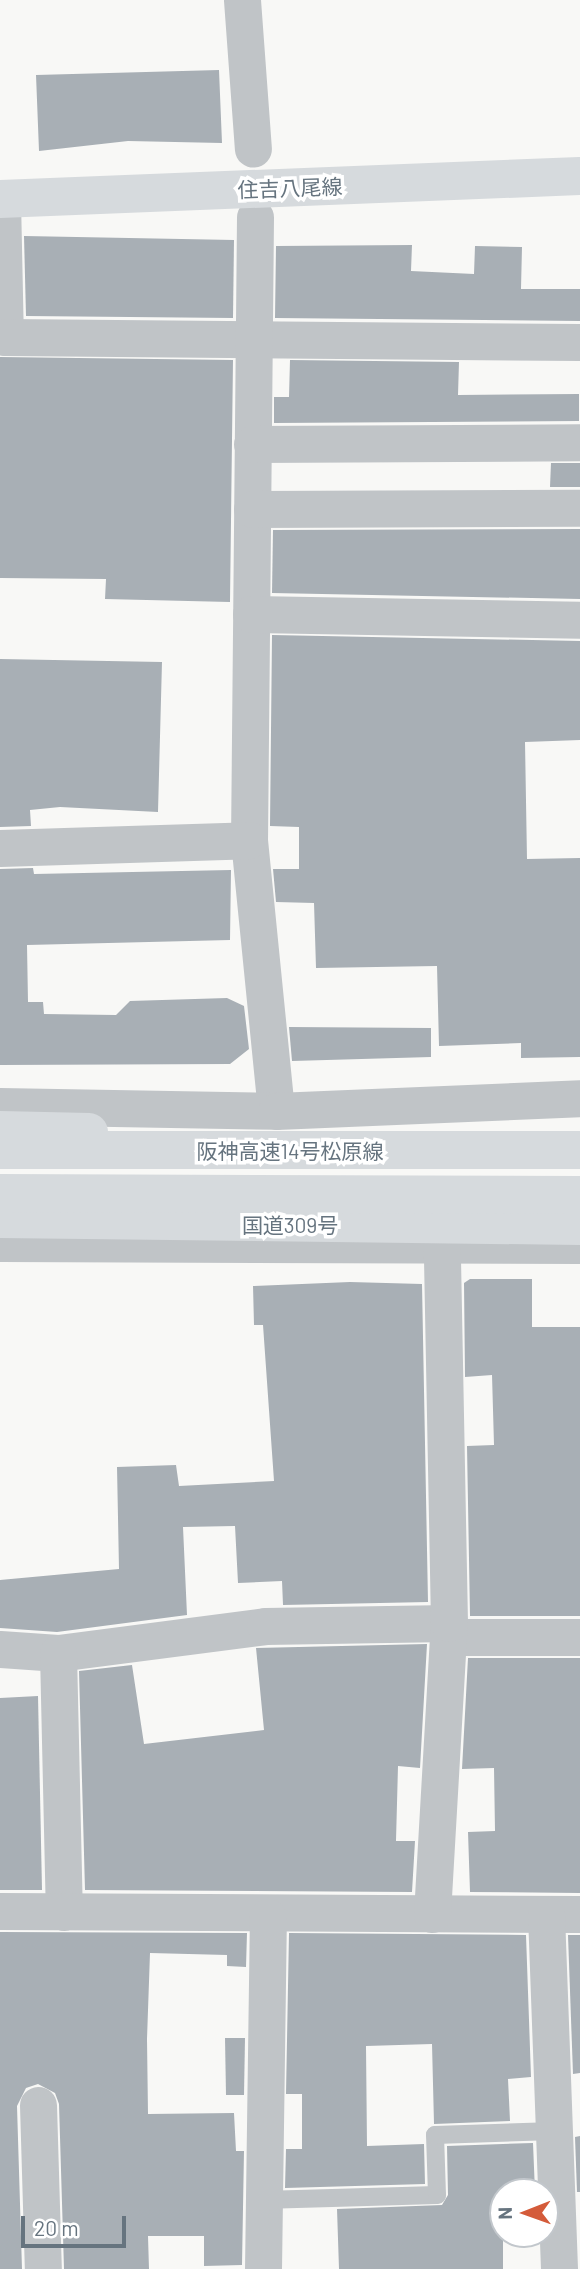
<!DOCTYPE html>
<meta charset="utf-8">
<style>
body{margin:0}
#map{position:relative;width:580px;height:2269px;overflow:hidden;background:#f8f8f6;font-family:Barlow,"Noto Sans JP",sans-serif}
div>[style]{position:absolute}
.building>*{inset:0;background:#a8afb5}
.service>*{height:18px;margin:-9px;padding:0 9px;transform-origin:9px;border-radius:9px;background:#c0c4c7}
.minor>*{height:37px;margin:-18.5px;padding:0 18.5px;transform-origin:18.5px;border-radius:18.5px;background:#c0c4c7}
.secondary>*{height:38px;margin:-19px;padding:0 19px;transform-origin:19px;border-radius:19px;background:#d6dadd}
.trunk>*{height:38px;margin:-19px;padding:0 19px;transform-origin:19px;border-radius:19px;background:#d6dadd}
.motorway>*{height:38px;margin:-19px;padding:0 19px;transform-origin:19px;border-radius:19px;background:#d6dadd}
span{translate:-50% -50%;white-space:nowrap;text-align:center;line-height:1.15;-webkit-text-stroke:7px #fff;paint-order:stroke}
.street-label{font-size:21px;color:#66747f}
.north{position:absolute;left:489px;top:2178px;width:70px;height:70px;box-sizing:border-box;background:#fff;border:2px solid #c2c7cc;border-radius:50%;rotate:269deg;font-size:19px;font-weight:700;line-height:28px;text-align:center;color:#66747f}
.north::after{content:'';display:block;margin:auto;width:24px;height:32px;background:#d45b3a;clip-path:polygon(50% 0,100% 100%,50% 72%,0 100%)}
.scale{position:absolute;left:21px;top:2216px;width:105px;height:32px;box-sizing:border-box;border:4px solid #66747f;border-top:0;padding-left:9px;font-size:21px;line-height:24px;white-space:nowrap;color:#66747f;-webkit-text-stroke:5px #fff;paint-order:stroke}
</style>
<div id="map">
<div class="building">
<i style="clip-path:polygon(219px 70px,222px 143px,128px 141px,39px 151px,36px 75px)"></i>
<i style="clip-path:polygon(24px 236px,234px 240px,233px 318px,26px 316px)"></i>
<i style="clip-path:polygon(412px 245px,411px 271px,474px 274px,475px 246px,522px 247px,521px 289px,580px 289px,580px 321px,275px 318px,276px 246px)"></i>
<i style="clip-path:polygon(0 357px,233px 360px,230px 602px,105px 599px,106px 579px,0 578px)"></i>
<i style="clip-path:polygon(290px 360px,459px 362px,458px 395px,579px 394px,579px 421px,274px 423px,274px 397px,289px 397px)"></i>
<i style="clip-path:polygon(551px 463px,580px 463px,580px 487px,550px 487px)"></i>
<i style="clip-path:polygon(580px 529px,580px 599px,272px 593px,273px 530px)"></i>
<i style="clip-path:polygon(272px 635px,580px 641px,580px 740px,525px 742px,527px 859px,580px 858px,580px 1057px,521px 1058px,521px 1043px,439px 1046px,437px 966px,316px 968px,314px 903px,276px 902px,273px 869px,299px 869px,299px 827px,270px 826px)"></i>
<i style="clip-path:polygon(0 659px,162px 662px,158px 812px,60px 807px,30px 810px,31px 826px,0 827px)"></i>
<i style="clip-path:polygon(33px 868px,34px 874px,231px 870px,230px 940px,27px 945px,28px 1002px,43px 1002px,44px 1014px,116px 1015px,130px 1001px,227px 998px,244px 1006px,249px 1049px,230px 1064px,0 1065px,0 869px)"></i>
<i style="clip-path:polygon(289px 1027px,431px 1028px,431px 1057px,292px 1061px)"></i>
<i style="clip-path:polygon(470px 1279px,532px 1279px,532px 1327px,580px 1327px,580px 1616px,470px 1616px,467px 1446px,494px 1445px,492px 1375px,465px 1377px,464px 1283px)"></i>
<i style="clip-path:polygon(350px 1282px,422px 1284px,428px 1602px,283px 1605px,282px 1581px,238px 1583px,235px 1526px,183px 1527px,187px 1615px,57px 1632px,0 1628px,0 1580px,119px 1569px,117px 1467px,176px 1465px,179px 1486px,274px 1481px,263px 1325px,254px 1325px,253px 1286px)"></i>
<i style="clip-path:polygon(427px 1644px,420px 1768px,398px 1766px,396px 1841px,415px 1841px,412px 1892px,85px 1890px,79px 1671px,132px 1665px,144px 1744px,264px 1730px,256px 1648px)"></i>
<i style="clip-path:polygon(468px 1658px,580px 1658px,580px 1893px,470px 1892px,468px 1832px,495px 1831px,494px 1768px,462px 1769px)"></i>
<i style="clip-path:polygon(38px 1696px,42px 1890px,0 1890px,0 1698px)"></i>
<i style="clip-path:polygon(0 1932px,247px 1933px,246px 1967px,227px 1966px,227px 1955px,150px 1953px,147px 2039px,148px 2114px,234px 2113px,236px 2151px,244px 2151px,242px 2265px,204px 2266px,204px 2236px,148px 2236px,149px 2269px,64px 2269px,59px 2104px,55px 2093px,38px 2084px,26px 2088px,17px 2106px,22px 2269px,0 2269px)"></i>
<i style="clip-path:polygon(289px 1933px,526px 1935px,531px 2077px,508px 2079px,510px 2121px,434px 2124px,432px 2044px,366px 2046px,367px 2146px,424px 2144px,425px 2184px,285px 2188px,286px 2149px,302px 2149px,302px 2094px,286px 2094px)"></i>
<i style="clip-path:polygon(568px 1935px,580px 1935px,580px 2073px,573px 2074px)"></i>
<i style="clip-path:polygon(225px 2038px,245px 2038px,244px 2095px,226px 2095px)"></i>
<i style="clip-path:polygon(580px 2136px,580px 2192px,577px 2192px,575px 2137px)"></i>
<i style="clip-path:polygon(533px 2143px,535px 2192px,503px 2192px,503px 2269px,339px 2269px,337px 2209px,442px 2205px,448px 2195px,447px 2146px)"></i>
</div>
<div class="service">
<i style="left:262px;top:2200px;width:175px;rotate:-1.6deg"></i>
<i style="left:437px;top:2195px;width:60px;rotate:-91.9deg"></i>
<i style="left:435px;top:2135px;width:119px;rotate:-1.9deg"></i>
</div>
<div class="minor">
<i style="left:242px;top:0;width:149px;rotate:85.8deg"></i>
<i style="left:2px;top:199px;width:138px;rotate:88.8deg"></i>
<i style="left:5px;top:337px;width:575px;rotate:0.5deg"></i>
<i style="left:255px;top:217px;width:623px;rotate:90.55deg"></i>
<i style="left:249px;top:840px;width:272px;rotate:84.3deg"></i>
<i style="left:252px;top:444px;width:328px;rotate:-0.3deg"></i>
<i style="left:252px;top:509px;width:328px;rotate:-0.2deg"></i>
<i style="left:251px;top:614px;width:329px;rotate:1deg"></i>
<i style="left:0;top:848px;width:249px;rotate:-1.8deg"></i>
<i style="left:0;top:1106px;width:276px;rotate:1deg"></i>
<i style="left:276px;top:1111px;width:304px;rotate:-2.4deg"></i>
<i style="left:0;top:1243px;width:580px;rotate:0.2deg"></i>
<i style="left:448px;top:1637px;width:132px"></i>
<i style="left:0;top:1649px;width:58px;rotate:3.9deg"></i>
<i style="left:58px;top:1653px;width:209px;rotate:-7.4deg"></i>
<i style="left:265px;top:1626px;width:184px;rotate:-0.9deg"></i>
<i style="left:58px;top:1653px;width:259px;rotate:88.7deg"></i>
<i style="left:0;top:1911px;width:580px;rotate:0.3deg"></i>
<i style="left:432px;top:1914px;width:291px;rotate:-86.7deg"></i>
<i style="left:449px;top:1623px;width:379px;rotate:-91.1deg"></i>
<i style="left:546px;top:1914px;width:355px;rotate:87.9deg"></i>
<i style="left:38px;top:2105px;width:164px;rotate:88.3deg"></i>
<i style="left:263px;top:2269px;width:352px;rotate:-89.2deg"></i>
</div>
<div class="secondary">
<i style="left:0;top:199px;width:580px;rotate:-2.27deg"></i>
</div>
<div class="trunk">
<i style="left:0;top:1130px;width:89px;rotate:1.3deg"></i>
<i style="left:0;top:1219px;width:580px;rotate:0.69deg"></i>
</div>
<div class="motorway">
<i style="left:0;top:1150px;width:580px"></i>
<i style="left:0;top:1193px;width:580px;rotate:0.2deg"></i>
</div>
<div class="street-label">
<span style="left:290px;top:188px;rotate:-2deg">住吉八尾線</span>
<span style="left:290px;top:1151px">阪神高速14号松原線</span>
<span style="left:290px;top:1225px">国道309号</span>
</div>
<div class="north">N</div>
<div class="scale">20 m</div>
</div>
